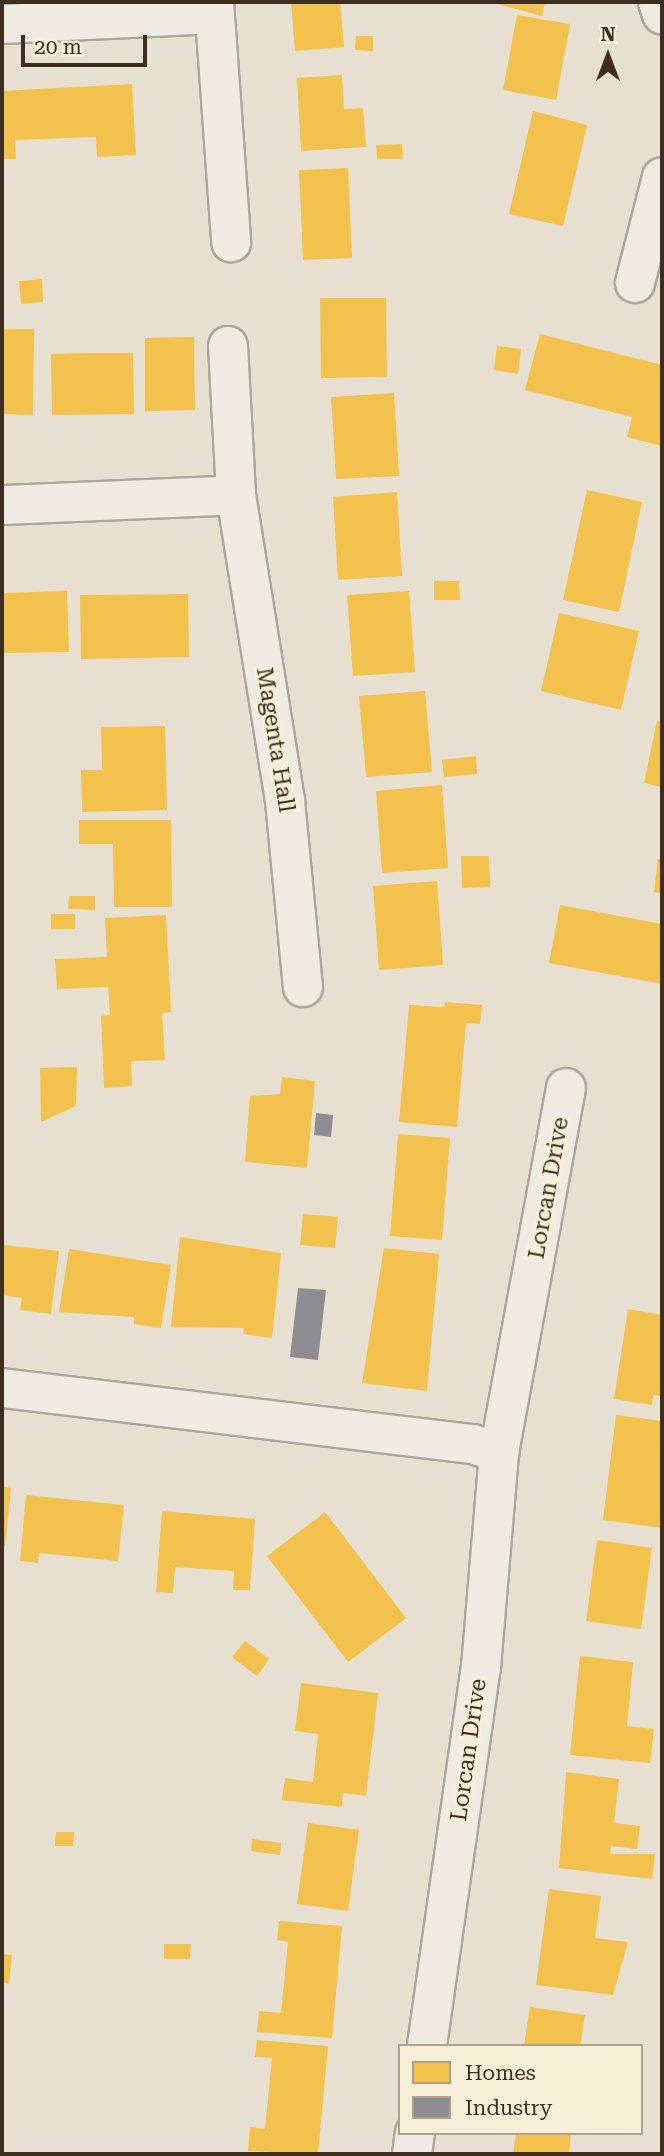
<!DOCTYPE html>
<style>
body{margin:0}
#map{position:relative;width:664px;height:2156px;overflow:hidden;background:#e7e0d1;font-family:"Roboto Serif",serif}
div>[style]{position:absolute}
.homes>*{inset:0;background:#f2c14e}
.industry>*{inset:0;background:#8d8d92}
.roads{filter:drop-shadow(2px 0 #ada599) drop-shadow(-2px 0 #ada599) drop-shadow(0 2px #ada599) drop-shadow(0 -2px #ada599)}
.street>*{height:38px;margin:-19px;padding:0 19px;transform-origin:19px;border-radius:19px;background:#efebe3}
span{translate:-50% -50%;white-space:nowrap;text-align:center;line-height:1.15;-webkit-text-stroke:7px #f7eed8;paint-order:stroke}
.street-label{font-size:23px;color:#3d2e20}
.frame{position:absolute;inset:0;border:4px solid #3d2e20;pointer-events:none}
.legend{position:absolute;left:398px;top:2044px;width:245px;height:91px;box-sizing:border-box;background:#f7eed8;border:2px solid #ada18e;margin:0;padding:9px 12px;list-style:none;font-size:21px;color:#3d2e20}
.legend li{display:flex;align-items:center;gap:14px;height:35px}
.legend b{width:35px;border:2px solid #ada18e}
.north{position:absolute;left:573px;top:21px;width:70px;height:70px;-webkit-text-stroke:5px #f7eed8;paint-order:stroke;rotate:0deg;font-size:19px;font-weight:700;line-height:28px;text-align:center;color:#3d2e20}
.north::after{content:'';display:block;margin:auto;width:24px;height:32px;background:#3d2e20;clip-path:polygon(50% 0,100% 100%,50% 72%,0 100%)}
.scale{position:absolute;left:21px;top:35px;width:126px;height:32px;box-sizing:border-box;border:4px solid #3d2e20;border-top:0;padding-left:9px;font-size:21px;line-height:24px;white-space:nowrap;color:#3d2e20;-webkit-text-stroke:5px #f7eed8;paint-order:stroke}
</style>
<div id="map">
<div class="homes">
<i style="clip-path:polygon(291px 2px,340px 2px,344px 47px,295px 51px)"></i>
<i style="clip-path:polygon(490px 2px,545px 2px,542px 16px)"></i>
<i style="clip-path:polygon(517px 15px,570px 24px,556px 100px,503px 90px)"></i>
<i style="clip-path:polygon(356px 36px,373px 36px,373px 51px,355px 50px)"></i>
<i style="clip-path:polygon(342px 75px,344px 109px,363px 108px,366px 147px,301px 151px,297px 78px)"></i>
<i style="clip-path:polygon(132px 84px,136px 155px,97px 157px,96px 137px,15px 140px,16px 159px,2px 159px,2px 91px)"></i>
<i style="clip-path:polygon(533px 111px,587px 125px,563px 226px,509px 214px)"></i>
<i style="clip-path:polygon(402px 144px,403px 159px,377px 159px,376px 145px)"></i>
<i style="clip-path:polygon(348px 168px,352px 258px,303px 260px,299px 170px)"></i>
<i style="clip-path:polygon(42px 279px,43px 302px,21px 304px,19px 281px)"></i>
<i style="clip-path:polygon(320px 298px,386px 298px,387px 377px,321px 378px)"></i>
<i style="clip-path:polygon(2px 329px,34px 329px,33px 415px,2px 414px)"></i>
<i style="clip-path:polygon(540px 334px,662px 365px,661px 446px,627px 437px,632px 417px,525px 390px)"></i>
<i style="clip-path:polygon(194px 337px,195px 410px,145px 411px,145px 338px)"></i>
<i style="clip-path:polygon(497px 346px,521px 349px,518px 374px,494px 370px)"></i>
<i style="clip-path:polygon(95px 353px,133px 353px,134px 414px,52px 415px,51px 354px)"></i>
<i style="clip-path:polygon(394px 393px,399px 476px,336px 479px,331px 397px)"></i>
<i style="clip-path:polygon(587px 490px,642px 502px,619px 612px,563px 600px)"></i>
<i style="clip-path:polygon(397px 492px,402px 576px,338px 580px,333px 497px)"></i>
<i style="clip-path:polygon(434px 581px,459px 581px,460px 600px,434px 600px)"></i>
<i style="clip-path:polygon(67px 591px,69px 652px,2px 653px,2px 593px)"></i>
<i style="clip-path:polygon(409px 591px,415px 672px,353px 676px,347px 595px)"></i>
<i style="clip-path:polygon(188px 594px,189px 657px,81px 659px,80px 595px)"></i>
<i style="clip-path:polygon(559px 613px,639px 631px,621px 710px,541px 691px)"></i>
<i style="clip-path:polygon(425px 691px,432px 772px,366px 777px,359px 696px)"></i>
<i style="clip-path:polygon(657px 721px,662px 722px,662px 787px,644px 783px)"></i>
<i style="clip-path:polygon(165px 726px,167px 810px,82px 812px,81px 770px,102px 770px,101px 727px)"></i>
<i style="clip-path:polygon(476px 756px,477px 774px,444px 777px,442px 760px)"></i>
<i style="clip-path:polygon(442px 785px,448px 868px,382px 873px,376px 791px)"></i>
<i style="clip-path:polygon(79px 820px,171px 820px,172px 907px,114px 907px,113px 844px,79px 844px)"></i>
<i style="clip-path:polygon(461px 856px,489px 856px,490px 887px,462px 888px)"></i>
<i style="clip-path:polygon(658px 859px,662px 860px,662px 893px,654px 892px)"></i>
<i style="clip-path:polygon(437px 881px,443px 965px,379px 970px,373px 886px)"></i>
<i style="clip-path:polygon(69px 896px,95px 896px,95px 910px,68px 909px)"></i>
<i style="clip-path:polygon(560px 905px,662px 924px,662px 984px,549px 963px)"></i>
<i style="clip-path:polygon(51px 914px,75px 914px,75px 929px,51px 929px)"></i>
<i style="clip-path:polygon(166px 915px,171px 1012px,162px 1013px,165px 1060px,131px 1061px,132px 1086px,104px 1088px,101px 1016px,110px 1015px,108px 987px,57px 989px,55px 959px,107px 957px,105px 918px)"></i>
<i style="clip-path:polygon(445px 1002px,482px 1005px,480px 1024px,466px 1023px,457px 1127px,399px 1122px,409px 1005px,444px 1007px)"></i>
<i style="clip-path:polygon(77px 1067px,76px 1106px,41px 1122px,40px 1068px)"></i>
<i style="clip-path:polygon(282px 1077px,315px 1081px,307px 1168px,245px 1162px,250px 1096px,280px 1094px)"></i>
<i style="clip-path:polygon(398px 1134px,450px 1138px,442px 1240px,390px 1236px)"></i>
<i style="clip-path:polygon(303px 1214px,338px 1217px,335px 1248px,300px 1245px)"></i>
<i style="clip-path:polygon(180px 1237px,281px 1253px,272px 1338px,243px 1334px,244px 1328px,171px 1327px)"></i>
<i style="clip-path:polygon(2px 1245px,59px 1251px,51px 1314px,20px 1310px,22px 1298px,2px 1295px)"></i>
<i style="clip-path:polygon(384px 1248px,439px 1254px,427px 1391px,362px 1383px)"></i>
<i style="clip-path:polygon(69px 1249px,171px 1265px,161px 1328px,134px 1324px,134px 1317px,59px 1312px)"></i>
<i style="clip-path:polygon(628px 1309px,662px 1315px,662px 1396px,653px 1395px,652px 1405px,614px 1399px)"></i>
<i style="clip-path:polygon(616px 1415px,662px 1421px,662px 1528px,603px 1520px)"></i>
<i style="clip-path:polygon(2px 1487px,11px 1488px,5px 1546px,2px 1545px)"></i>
<i style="clip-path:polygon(26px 1495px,124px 1505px,118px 1561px,39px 1553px,38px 1563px,20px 1561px)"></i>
<i style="clip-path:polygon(162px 1511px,255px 1519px,250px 1590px,233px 1590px,234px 1571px,175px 1567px,173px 1593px,156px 1592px)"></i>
<i style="clip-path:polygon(325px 1512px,406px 1618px,348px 1662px,267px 1556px)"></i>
<i style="clip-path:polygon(597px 1540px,652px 1548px,641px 1629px,586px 1621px)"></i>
<i style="clip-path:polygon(245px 1641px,269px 1659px,257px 1676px,232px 1657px)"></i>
<i style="clip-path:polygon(580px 1656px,633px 1662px,627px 1726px,654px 1729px,650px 1763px,570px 1755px)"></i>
<i style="clip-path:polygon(301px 1683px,378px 1693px,366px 1796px,343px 1793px,342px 1807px,282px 1800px,285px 1778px,313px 1782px,318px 1734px,295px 1731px)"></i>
<i style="clip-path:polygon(566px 1772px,619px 1779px,614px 1823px,640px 1826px,637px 1849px,611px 1846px,610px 1854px,655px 1854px,652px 1879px,559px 1868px)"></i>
<i style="clip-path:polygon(308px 1823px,359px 1830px,348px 1911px,297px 1904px)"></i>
<i style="clip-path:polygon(56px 1832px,74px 1832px,73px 1846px,55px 1846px)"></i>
<i style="clip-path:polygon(252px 1839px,281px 1843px,280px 1855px,251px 1851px)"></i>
<i style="clip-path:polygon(549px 1889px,601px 1896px,595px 1938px,628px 1942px,613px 1995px,536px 1985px)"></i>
<i style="clip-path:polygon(279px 1921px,342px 1926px,332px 2038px,257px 2032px,259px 2011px,281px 2013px,288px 1942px,277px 1940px)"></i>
<i style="clip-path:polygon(164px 1944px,191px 1944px,190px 1959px,164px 1959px)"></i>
<i style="clip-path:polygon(2px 1954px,12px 1955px,9px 1984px,2px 1983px)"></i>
<i style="clip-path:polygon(530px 2007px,585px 2015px,580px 2046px,524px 2046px)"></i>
<i style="clip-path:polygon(257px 2040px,328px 2046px,318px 2154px,248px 2151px,250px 2127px,265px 2129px,272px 2058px,255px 2057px)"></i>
<i style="clip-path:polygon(516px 2133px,571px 2133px,569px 2154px,513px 2154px)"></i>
</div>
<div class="industry">
<i style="clip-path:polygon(316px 1113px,333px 1115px,331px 1137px,314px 1135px)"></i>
<i style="clip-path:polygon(298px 1288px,326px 1290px,318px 1360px,290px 1357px)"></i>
</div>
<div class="roads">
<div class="street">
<i style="left:214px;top:2px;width:241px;rotate:85.9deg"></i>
<i style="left:658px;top:2px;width:13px;rotate:72deg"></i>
<i style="left:2px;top:24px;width:211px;rotate:-2.7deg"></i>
<i style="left:635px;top:283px;width:109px;rotate:-75.7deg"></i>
<i style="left:228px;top:346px;width:149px;rotate:86.9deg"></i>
<i style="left:236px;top:495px;width:310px;rotate:80.9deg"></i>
<i style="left:285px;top:801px;width:187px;rotate:84.5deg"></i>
<i style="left:2px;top:505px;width:234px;rotate:-2.4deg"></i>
<i style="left:2px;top:1388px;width:474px;rotate:6.8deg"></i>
<i style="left:473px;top:1444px;width:28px;rotate:19deg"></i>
<i style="left:499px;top:1453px;width:214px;rotate:94.8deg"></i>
<i style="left:481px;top:1666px;width:384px;rotate:98.1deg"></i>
<i style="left:499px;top:1453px;width:371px;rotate:-79.6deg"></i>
<i style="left:412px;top:2154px;width:21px;rotate:-82deg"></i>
</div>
</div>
<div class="street-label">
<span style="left:275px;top:740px;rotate:81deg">Magenta Hall</span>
<span style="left:549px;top:1188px;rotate:-80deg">Lorcan Drive</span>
<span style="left:469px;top:1750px;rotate:-82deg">Lorcan Drive</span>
</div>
<div class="frame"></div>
<ul class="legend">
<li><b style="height:19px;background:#f2c14e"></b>Homes</li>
<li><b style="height:19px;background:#8d8d92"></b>Industry</li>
</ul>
<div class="north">N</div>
<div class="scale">20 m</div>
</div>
